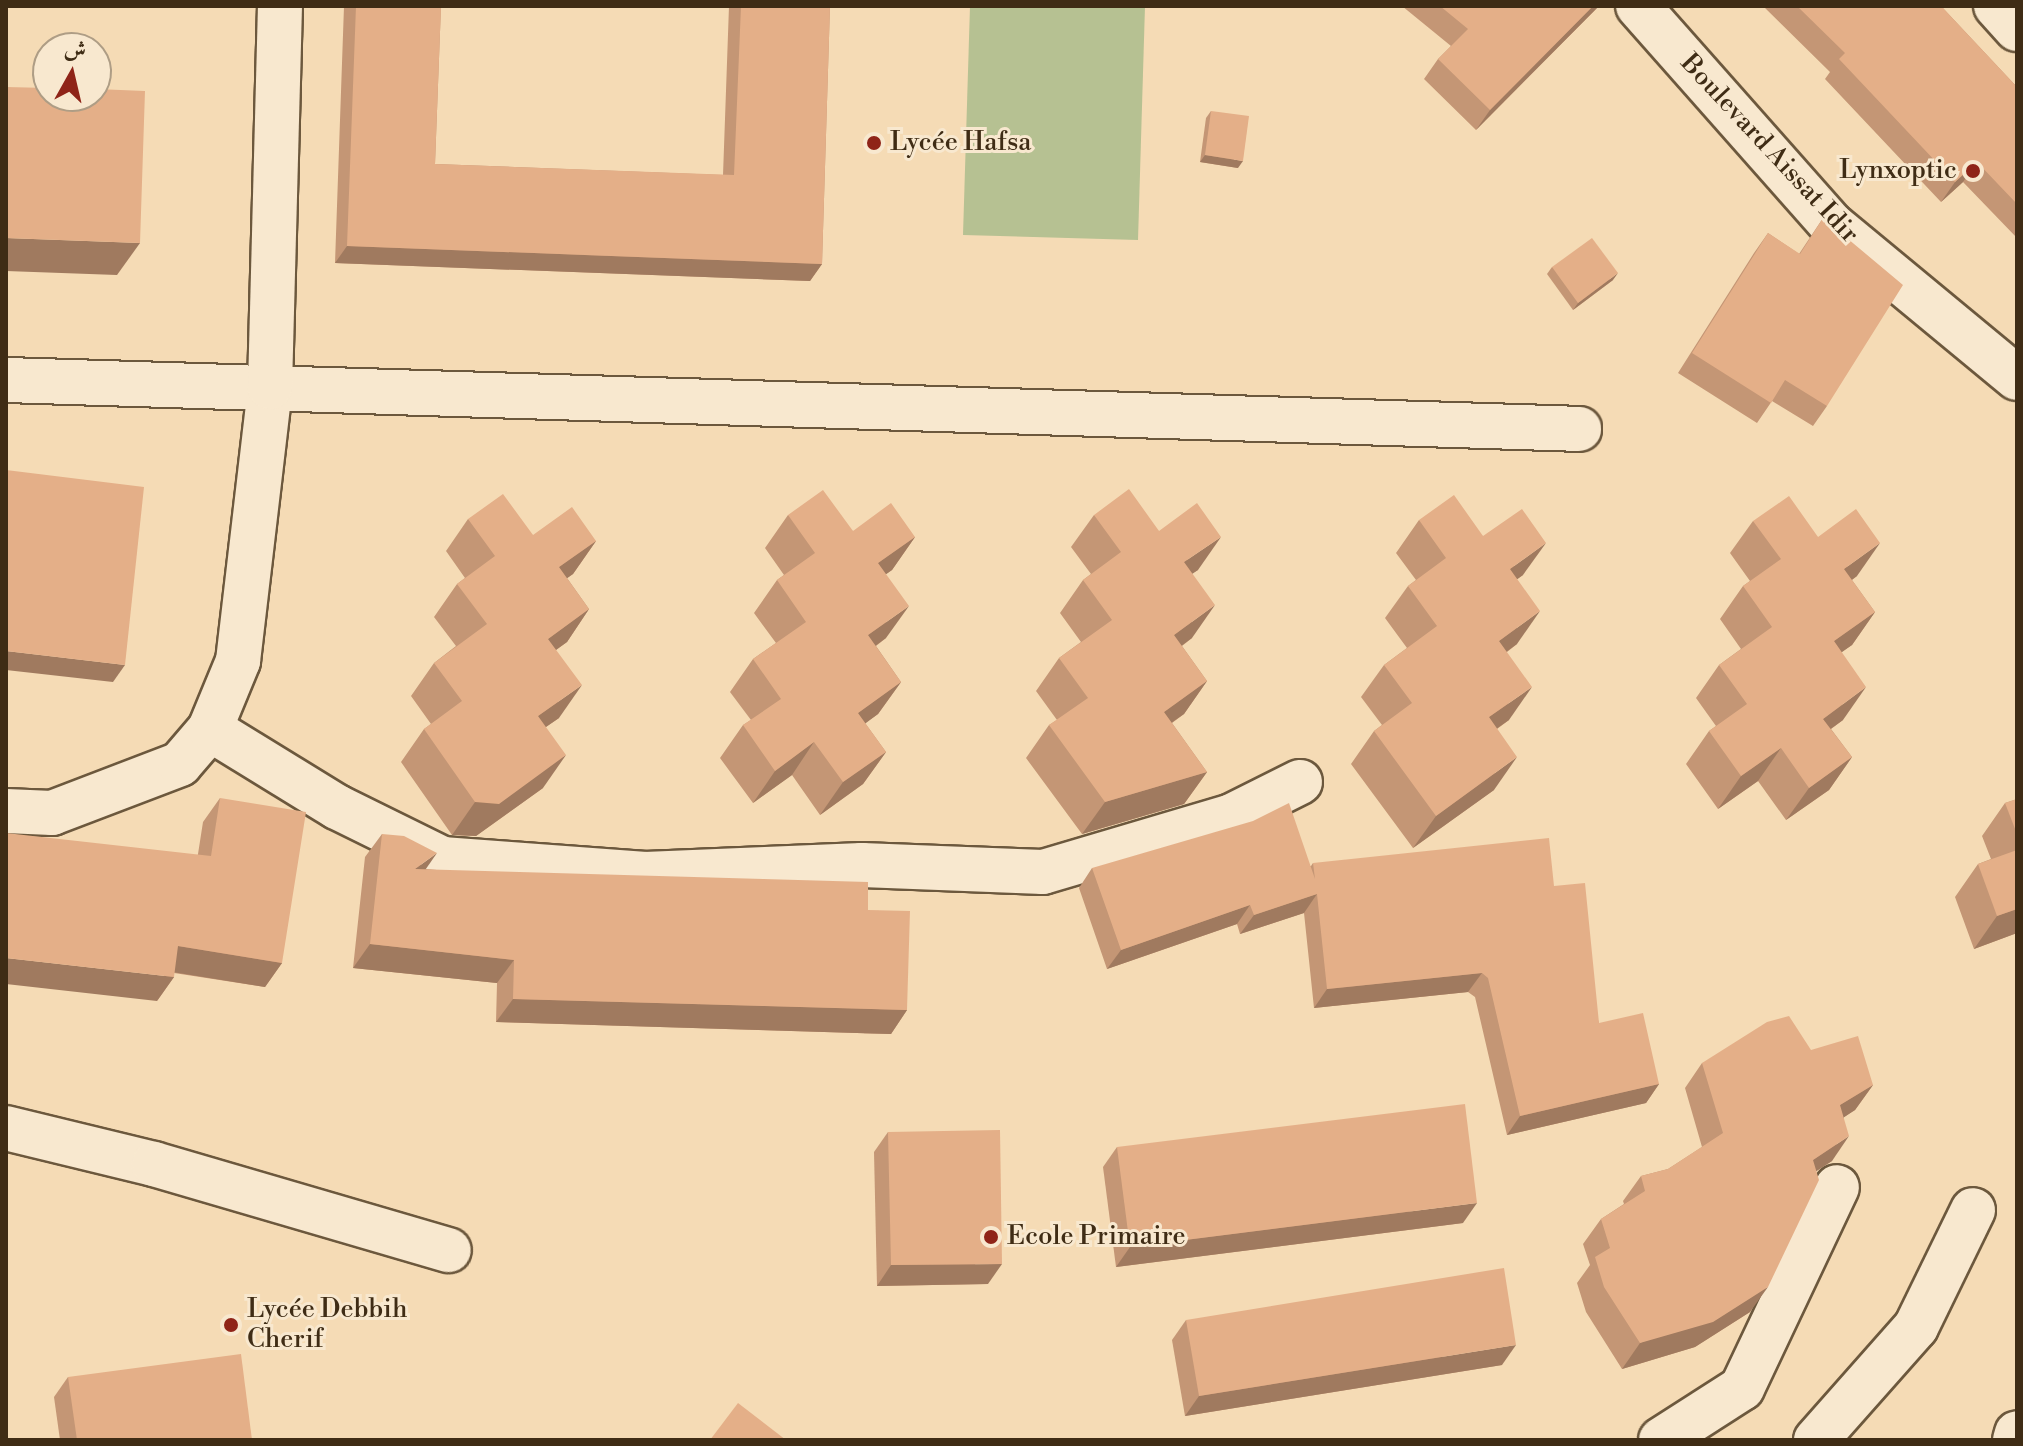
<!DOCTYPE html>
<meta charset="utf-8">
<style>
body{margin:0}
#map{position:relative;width:2023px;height:1446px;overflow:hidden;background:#f5dbb5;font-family:"Libre Bodoni",Amiri,serif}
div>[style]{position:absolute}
.green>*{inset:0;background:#b6c192}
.roads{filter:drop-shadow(2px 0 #6c583d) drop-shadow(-2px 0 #6c583d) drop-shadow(0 2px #6c583d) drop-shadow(0 -2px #6c583d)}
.street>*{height:44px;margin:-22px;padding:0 22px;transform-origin:22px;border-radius:22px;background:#f8e8cf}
.secondary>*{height:44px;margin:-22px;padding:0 22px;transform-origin:22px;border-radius:22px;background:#f8e8cf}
.wall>*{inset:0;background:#c49675}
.shaded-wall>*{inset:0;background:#a07a5f}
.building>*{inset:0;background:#e4af88}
.dots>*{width:22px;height:22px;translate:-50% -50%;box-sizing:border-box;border:4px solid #f8e8cf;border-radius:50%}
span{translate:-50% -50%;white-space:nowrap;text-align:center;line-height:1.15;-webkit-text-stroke:6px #f8e8cf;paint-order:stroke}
.poi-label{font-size:26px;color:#3f2c15}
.left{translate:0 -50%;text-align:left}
.right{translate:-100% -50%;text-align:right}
.street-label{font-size:26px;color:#3f2c15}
.frame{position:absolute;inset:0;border:8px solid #3f2c15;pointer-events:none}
.north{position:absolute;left:32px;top:32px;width:80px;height:80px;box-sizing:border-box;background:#f8e8cf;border:2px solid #ae9d85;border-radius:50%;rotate:8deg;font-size:22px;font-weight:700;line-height:32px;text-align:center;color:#3f2c15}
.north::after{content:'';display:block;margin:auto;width:28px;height:36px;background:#8f2418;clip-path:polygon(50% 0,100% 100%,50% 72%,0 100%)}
</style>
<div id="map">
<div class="green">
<i style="clip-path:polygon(970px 6px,1145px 6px,1138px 240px,963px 235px)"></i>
</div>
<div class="roads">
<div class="street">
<i style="left:1996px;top:6px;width:31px;rotate:48deg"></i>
<i style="left:6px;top:380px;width:1574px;rotate:1.78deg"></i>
<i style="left:210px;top:729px;width:149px;rotate:31.6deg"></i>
<i style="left:337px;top:807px;width:117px;rotate:26.3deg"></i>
<i style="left:442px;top:859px;width:204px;rotate:4.2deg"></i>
<i style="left:645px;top:874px;width:217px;rotate:-2.4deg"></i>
<i style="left:862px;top:865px;width:181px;rotate:2.2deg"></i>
<i style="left:1043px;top:872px;width:197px;rotate:-16.5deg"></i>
<i style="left:1232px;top:816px;width:76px;rotate:-26.6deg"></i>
<i style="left:6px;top:811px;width:46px;rotate:2.5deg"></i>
<i style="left:52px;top:813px;width:137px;rotate:-20.9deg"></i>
<i style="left:180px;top:764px;width:46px;rotate:-49.4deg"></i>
<i style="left:210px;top:729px;width:74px;rotate:-67.6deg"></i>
<i style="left:238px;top:661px;width:276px;rotate:-83.3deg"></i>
<i style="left:270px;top:387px;width:381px;rotate:-88.5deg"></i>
<i style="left:6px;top:1128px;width:152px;rotate:13.7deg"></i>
<i style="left:154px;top:1164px;width:307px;rotate:16.3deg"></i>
<i style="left:1661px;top:1440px;width:96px;rotate:-32.7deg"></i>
<i style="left:1742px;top:1388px;width:222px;rotate:-64.7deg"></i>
<i style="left:1816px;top:1440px;width:151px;rotate:-48.5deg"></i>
<i style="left:1916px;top:1327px;width:130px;rotate:-64deg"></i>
<i style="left:2015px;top:1440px;width:7px;rotate:-74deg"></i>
</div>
<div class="secondary">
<i style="left:1638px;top:6px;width:293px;rotate:48.5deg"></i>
<i style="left:1832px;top:225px;width:240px;rotate:39.6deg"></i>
</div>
</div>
<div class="wall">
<i style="clip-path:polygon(344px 6px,441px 6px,435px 164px,723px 175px,729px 6px,830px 6px,822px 264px,810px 281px,335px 263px)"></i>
<i style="clip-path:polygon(1402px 6px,1599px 6px,1476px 130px,1424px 79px,1438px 59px,1451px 46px)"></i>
<i style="clip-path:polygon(1763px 6px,1941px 6px,2017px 87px,2017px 238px,1963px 182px,1941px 202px,1825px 79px,1830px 72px)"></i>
<i style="clip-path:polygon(1211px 111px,1238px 168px,1200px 162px,1206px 118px)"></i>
<i style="clip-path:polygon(1823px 218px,1827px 406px,1813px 426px,1772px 401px,1757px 423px,1678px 373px,1754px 253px,1768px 233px,1799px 254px)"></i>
<i style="clip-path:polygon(1552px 267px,1613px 280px,1573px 310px,1547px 274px)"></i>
<i style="clip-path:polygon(788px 515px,853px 531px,915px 537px,892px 570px,886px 574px,886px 638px,876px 646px,901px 682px,878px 714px,865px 723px,886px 752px,863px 784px,820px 815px,792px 775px,753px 803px,720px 758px,743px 725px,751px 720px,730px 692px,753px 659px,776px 643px,754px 613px,777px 580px,784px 575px,765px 548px)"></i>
<i style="clip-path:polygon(1094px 515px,1159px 531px,1198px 570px,1192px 573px,1192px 638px,1182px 646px,1207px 681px,1184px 714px,1172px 723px,1207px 772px,1184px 804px,1082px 834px,1026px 758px,1049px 725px,1057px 720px,1036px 691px,1059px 658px,1081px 642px,1060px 613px,1083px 580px,1091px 574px,1071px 547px)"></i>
<i style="clip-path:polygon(468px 519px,533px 535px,596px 541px,573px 574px,567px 578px,589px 609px,567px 642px,556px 650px,559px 718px,546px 727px,543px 788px,476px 836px,452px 835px,401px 762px,424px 729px,431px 724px,411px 696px,434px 663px,456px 646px,434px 617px,457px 584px,465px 578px,446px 551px)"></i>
<i style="clip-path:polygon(1419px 520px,1483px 536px,1523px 575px,1517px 579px,1517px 644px,1507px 652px,1509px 720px,1497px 729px,1494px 790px,1413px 848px,1351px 764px,1374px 731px,1382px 725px,1361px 697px,1384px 665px,1407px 648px,1385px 618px,1408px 586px,1416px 580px,1396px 553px)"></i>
<i style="clip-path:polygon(1753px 521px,1818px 537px,1857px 576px,1852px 580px,1875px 612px,1852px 645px,1841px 652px,1843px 720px,1831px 729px,1852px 757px,1829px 790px,1786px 820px,1758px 781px,1718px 809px,1686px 764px,1709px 731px,1716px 726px,1696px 698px,1719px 665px,1741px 649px,1720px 619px,1743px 586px,1750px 581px,1730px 553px)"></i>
<i style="clip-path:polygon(220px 798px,282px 963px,265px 987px,174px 973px,174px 977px,157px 1001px,198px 854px,203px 822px)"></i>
<i style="clip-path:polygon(2017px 799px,2017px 933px,1974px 949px,1955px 897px,1978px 864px,1991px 859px,1982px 836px,2005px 803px)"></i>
<i style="clip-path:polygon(382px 834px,426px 869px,868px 910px,907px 1010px,891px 1034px,496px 1022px,497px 983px,353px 968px,365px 857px)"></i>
<i style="clip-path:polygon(1313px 863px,1554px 886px,1599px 1023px,1659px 1084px,1646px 1103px,1507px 1135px,1475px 997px,1468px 992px,1314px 1008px,1304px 913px,1240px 934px,1237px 924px,1107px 969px,1079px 888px,1092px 868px,1311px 866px)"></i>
<i style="clip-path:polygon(1811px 1050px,1873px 1085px,1855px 1110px,1844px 1117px,1832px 1161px,1816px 1171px,1750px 1312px,1695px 1347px,1622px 1369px,1586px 1312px,1577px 1283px,1590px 1265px,1583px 1244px,1601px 1219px,1624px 1204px,1623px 1201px,1641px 1176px,1668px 1169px,1702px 1147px,1685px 1088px,1702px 1063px)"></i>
<i style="clip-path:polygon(888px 1132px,988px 1284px,877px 1286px,874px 1152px)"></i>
<i style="clip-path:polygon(1117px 1147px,1463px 1223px,1116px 1267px,1103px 1167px)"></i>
<i style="clip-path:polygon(1186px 1320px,1502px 1365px,1185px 1416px,1172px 1340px)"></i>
<i style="clip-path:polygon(68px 1377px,252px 1440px,60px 1440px,54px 1397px)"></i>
</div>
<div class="shaded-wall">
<i style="clip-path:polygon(1593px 6px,1599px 6px,1476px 130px,1490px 110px)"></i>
<i style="clip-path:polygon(1205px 155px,1243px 161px,1238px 168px,1200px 162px)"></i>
<i style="clip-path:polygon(1977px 162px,1963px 182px,1941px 202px,1955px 182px)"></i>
<i style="clip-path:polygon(6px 238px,140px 243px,117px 275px,6px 271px)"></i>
<i style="clip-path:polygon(347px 246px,822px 264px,810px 281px,335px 263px)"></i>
<i style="clip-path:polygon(1618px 273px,1613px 280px,1573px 310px,1578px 303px)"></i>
<i style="clip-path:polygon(915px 537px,892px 570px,855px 596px,878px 563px)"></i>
<i style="clip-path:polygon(1221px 537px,1198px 570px,1161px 595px,1184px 562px)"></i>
<i style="clip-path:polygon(596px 541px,573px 574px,536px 600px,559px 567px)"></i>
<i style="clip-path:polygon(1546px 543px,1523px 575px,1487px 601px,1510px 569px)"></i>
<i style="clip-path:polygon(1880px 543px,1857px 576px,1821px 602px,1844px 569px)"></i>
<i style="clip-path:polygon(1215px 605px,1192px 638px,1151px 668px,1174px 635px)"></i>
<i style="clip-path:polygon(909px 606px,886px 638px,845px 668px,868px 635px)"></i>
<i style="clip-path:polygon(589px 609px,567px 642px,525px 672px,548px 639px)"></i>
<i style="clip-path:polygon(1540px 611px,1517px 644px,1476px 674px,1499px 641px)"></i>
<i style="clip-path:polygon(1875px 612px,1852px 645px,1811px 674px,1834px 641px)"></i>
<i style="clip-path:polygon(6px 651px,125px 665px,113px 682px,6px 670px)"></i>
<i style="clip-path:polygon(1207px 681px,1184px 714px,1141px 744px,1164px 712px)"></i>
<i style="clip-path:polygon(901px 682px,878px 714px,835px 746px,858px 713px)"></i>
<i style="clip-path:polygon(582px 685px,559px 718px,515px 748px,538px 716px)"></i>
<i style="clip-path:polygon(1532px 687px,1509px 720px,1466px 750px,1489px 717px)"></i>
<i style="clip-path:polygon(1866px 687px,1843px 720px,1800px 751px,1823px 719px)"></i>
<i style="clip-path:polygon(814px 742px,792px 775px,753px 803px,775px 771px)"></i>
<i style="clip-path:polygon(1781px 748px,1758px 781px,1718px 809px,1741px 776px)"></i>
<i style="clip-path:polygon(886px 752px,863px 784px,820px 815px,843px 782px)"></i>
<i style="clip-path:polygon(566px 755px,543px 788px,476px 836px,452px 835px,475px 802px)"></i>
<i style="clip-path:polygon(1517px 757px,1494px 790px,1413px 848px,1436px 816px)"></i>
<i style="clip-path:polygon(1852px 757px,1829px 790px,1786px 820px,1809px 788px)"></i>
<i style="clip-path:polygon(1207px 772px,1184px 804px,1082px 834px,1105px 802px)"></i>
<i style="clip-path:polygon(437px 853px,421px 876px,415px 869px)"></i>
<i style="clip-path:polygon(1317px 894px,1304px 913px,1240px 934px,1254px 915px)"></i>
<i style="clip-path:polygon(1250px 905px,1237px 924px,1107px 969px,1121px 950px)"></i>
<i style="clip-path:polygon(2017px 909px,2017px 933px,1974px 949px,1997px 916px)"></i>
<i style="clip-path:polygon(370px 944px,514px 960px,497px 983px,353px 968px)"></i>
<i style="clip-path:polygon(178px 946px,282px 963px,265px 987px,160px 970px)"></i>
<i style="clip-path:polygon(6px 958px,174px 977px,157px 1001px,6px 984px)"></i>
<i style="clip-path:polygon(1482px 973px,1468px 992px,1314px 1008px,1327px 989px)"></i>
<i style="clip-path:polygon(513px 999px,907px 1010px,891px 1034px,496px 1022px)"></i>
<i style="clip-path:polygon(1659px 1084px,1646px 1103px,1507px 1135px,1520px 1116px)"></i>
<i style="clip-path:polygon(1873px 1085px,1855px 1110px,1823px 1131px,1840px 1105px)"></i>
<i style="clip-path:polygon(1849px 1136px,1832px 1161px,1795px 1185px,1813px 1160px)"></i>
<i style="clip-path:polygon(1477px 1203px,1463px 1223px,1116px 1267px,1130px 1247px)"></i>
<i style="clip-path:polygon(1002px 1264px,988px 1284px,877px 1286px,891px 1265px)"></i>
<i style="clip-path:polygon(1768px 1287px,1750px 1312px,1695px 1347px,1622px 1369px,1640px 1343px)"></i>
<i style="clip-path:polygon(1516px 1345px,1502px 1365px,1185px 1416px,1199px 1396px)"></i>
</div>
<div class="building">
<i style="clip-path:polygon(356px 6px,441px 6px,435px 164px,734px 175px,741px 6px,830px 6px,822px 264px,347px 246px)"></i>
<i style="clip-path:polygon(1440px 6px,1593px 6px,1490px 110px,1438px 59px,1468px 29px)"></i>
<i style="clip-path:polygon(1797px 6px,1941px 6px,2017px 87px,2017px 204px,1977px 162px,1955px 182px,1839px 59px,1845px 53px)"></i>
<i style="clip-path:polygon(6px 87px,48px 88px,48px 96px,96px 96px,96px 89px,145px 91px,140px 243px,6px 238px)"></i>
<i style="clip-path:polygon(1211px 111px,1249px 116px,1243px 161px,1205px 155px)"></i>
<i style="clip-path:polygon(1823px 218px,1903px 285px,1827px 406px,1785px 380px,1771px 403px,1692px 353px,1768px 233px,1800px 254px)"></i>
<i style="clip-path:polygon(1592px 238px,1618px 273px,1578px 303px,1552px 267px)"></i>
<i style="clip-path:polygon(6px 470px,144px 487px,125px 665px,6px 651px)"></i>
<i style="clip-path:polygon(1129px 489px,1159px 531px,1197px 503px,1221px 537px,1184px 562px,1215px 605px,1174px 635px,1207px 681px,1164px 712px,1207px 772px,1105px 802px,1049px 725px,1088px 698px,1059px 658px,1112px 620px,1083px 580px,1121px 552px,1094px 515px)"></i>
<i style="clip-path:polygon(823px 490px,853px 531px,891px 503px,915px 537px,878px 563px,909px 606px,868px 635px,901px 682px,858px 713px,886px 752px,843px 782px,814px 742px,775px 771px,743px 725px,781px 699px,753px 659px,806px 622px,777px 580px,815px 553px,788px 515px)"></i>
<i style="clip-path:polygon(503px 494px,533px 535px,572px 507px,596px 541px,559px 567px,589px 609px,548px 639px,582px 685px,538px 716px,566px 755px,499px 804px,475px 802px,424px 729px,462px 701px,434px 663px,487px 624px,457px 584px,495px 556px,468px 519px)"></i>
<i style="clip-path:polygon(1454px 495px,1483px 536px,1522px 509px,1546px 543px,1510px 569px,1540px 611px,1499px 641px,1532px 687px,1489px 717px,1517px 757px,1436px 816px,1374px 731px,1412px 703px,1384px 665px,1437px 626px,1408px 586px,1446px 558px,1419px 520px)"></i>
<i style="clip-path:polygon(1789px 496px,1818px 537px,1856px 509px,1880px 543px,1844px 569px,1875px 612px,1834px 641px,1866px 687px,1823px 719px,1852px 757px,1809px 788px,1781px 748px,1741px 776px,1709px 731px,1747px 704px,1719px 665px,1772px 627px,1743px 586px,1781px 559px,1753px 521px)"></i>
<i style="clip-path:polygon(220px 798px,306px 812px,282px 963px,178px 946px,174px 977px,6px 958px,6px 833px,211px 856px)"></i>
<i style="clip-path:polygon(2017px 799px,2017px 834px,2005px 803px)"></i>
<i style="clip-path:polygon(1289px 803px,1315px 879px,1313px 863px,1549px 838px,1554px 886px,1585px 883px,1599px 1023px,1643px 1013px,1659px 1084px,1520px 1116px,1488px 978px,1482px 973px,1327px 989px,1317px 894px,1254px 915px,1250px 905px,1121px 950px,1092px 868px,1253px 821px)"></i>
<i style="clip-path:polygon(382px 834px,404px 836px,437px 853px,415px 869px,868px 882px,868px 910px,910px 911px,907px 1010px,513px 999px,514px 960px,370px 944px)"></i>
<i style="clip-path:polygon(2017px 850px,2017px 909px,1997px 916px,1978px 864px)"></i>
<i style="clip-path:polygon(1789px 1016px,1811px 1050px,1858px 1036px,1873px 1085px,1840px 1105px,1849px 1136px,1813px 1160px,1819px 1180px,1768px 1287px,1713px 1322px,1640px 1343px,1604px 1287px,1595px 1257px,1610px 1248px,1601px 1219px,1645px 1191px,1641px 1176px,1668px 1169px,1723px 1133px,1702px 1063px,1767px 1022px)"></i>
<i style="clip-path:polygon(1465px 1104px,1477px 1203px,1130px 1247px,1117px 1147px)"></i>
<i style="clip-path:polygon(1000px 1130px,1002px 1264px,891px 1265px,888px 1132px)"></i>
<i style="clip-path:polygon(1504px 1268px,1516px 1345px,1199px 1396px,1186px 1320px)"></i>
<i style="clip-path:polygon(241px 1354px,252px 1440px,77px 1440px,68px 1377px)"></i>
<i style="clip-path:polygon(738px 1403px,786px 1440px,710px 1440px)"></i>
</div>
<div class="dots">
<i style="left:874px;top:143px;background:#8f2418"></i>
<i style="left:1973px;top:171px;background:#8f2418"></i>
<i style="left:991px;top:1237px;background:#8f2418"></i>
<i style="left:231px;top:1325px;background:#8f2418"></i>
</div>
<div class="poi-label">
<span class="left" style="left:890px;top:143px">Lycée Hafsa</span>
<span class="right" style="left:1957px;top:171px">Lynxoptic</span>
<span class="left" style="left:1007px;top:1237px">Ecole Primaire</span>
<span class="left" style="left:247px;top:1325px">Lycée Debbih<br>Cherif</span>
</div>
<div class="street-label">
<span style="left:1769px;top:149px;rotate:47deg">Boulevard Aissat Idir</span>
</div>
<div class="frame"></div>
<div class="north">ش</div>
</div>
